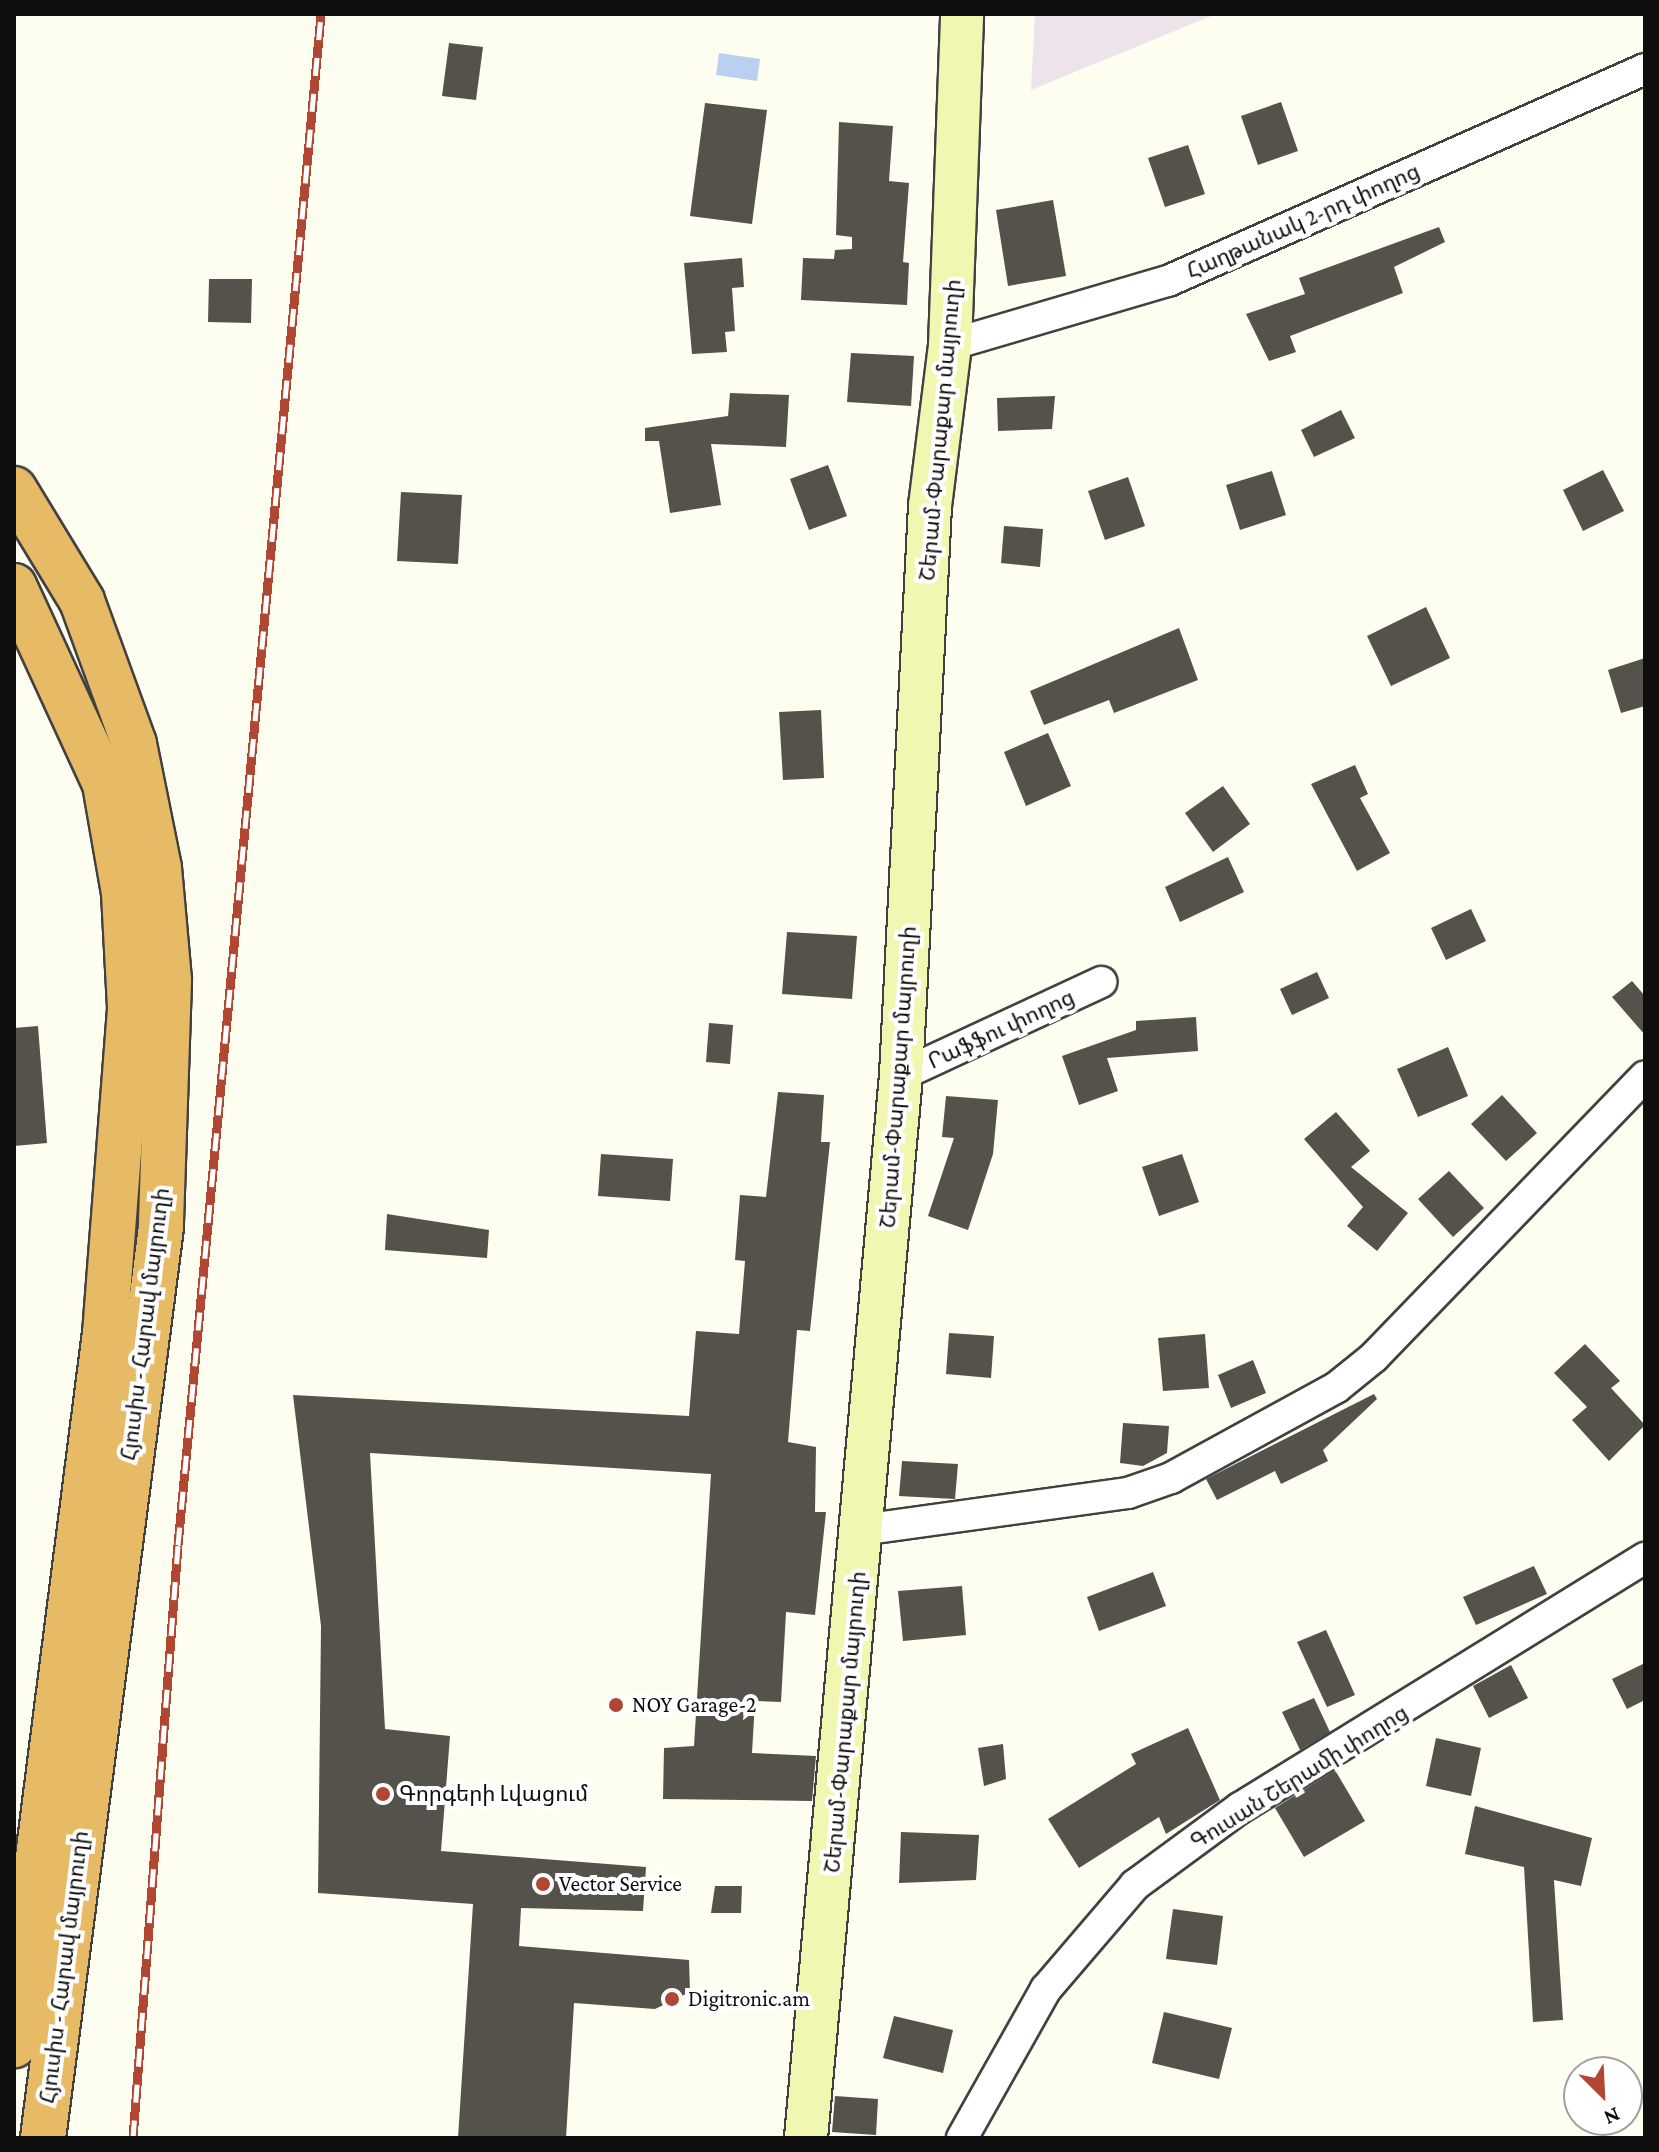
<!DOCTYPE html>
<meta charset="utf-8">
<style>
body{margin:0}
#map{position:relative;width:1659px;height:2152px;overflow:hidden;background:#fdfef0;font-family:"Crimson Pro","Noto Sans Armenian",serif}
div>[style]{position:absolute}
.industrial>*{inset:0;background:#ece3eb}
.water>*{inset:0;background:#b9d0f0}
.building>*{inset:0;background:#55514b}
.roads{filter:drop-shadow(2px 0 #414141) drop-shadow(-2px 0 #414141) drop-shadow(0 2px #414141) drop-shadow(0 -2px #414141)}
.street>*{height:30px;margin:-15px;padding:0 15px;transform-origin:15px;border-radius:15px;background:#fff}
.secondary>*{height:42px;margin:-21px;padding:0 21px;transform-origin:21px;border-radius:21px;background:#f1f7b1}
.highway>*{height:44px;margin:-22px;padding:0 22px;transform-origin:22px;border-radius:22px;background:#e7bb65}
.rail>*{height:9px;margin-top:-4.5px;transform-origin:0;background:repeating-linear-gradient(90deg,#fff 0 18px,#b14733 0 36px);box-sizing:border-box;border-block:2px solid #b14733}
.dots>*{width:22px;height:22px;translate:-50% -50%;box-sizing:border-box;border:4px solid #fff;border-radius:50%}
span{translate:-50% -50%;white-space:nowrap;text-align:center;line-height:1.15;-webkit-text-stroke:8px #fff;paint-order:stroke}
.street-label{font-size:22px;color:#0e0e0e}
.poi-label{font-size:22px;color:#0e0e0e}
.left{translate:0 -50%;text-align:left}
.frame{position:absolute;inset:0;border:16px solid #0e0e0e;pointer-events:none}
.north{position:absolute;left:1563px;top:2056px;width:80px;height:80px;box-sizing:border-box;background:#fff;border:2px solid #9f9f9f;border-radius:50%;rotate:156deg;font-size:22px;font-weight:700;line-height:32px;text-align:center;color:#0e0e0e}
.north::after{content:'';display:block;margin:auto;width:28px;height:36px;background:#b14733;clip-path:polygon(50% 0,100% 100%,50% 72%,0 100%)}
</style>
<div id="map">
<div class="industrial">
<i style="clip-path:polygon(1035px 14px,1216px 14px,1031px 90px)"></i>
</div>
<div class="water">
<i style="clip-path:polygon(719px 53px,760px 59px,757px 81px,716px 75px)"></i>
</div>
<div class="building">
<i style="clip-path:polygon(449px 43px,483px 47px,476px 100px,442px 96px)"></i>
<i style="clip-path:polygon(1281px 102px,1298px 151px,1258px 165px,1241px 116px)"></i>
<i style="clip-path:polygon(705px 103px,767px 110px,752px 224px,690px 216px)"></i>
<i style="clip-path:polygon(839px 122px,893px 126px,889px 181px,909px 183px,903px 262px,909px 263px,907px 305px,801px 300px,803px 258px,834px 259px,835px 250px,852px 249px,852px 237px,836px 235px)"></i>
<i style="clip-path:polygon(1188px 145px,1205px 194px,1165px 207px,1148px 158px)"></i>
<i style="clip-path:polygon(1053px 200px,1066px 276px,1008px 286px,996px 210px)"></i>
<i style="clip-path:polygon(1439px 227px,1445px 242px,1394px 267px,1403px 293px,1290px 336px,1296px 352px,1269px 361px,1246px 314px,1305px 294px,1299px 278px)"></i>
<i style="clip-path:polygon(742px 258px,744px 287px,732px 288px,735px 331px,725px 332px,727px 352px,692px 354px,684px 263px)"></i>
<i style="clip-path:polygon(209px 279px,252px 279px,251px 323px,208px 322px)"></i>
<i style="clip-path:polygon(851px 353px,914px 356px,911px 406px,847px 402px)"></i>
<i style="clip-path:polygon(730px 393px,789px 395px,786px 447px,711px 444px,721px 505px,670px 513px,659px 441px,645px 441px,645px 428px,728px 416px)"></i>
<i style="clip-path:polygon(1055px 396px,1052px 429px,998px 431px,997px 398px)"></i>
<i style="clip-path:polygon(1341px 410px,1355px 438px,1314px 457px,1301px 430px)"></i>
<i style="clip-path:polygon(828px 465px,847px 516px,809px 530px,790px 479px)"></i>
<i style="clip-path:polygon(1603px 470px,1624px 511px,1583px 531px,1563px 490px)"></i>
<i style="clip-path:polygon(1272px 471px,1286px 515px,1240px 530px,1226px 485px)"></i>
<i style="clip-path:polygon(1128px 477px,1145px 526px,1105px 540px,1088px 491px)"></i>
<i style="clip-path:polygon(401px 492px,462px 495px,458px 564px,397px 561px)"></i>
<i style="clip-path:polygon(1004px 526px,1043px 529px,1040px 567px,1001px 563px)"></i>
<i style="clip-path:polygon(1426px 607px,1450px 658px,1391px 686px,1367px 636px)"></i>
<i style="clip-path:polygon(1179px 628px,1198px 680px,1114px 713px,1109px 700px,1044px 725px,1030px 691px)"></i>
<i style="clip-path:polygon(1645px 658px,1645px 706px,1621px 713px,1608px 670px)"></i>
<i style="clip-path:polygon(821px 710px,824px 778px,783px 780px,779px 712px)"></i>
<i style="clip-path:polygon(1048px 733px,1071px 786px,1026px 806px,1004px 752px)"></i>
<i style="clip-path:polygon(1355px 765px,1368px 794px,1360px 798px,1390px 853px,1357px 871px,1311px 784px)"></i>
<i style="clip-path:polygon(1223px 786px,1250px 824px,1213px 852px,1185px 813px)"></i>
<i style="clip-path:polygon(1228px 857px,1244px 892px,1180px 922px,1165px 887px)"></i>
<i style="clip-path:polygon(1471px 909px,1486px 941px,1446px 960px,1431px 928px)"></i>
<i style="clip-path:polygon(787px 932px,857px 936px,852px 999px,782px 994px)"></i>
<i style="clip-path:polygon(1317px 972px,1329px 998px,1292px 1015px,1280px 989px)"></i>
<i style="clip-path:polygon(1632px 981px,1645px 996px,1645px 1035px,1612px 997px)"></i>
<i style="clip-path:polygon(1196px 1017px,1198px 1051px,1107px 1058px,1118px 1091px,1079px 1105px,1062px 1056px,1136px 1030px,1136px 1021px)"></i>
<i style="clip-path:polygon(709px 1023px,733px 1025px,730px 1064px,706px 1062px)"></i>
<i style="clip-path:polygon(38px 1026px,47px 1143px,14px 1146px,14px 1028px)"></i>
<i style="clip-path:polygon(1448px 1047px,1468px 1096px,1418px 1117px,1397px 1069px)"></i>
<i style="clip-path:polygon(778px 1092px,824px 1095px,821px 1142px,830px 1142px,810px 1331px,797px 1330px,788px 1442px,816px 1447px,815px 1512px,826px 1512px,815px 1615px,786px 1612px,781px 1702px,755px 1701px,752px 1753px,816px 1756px,812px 1801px,663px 1799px,664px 1748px,694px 1746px,711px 1474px,370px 1453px,385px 1729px,450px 1736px,441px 1851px,646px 1867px,643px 1911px,521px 1908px,519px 1946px,689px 1960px,690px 1992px,655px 2009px,574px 2003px,566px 2138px,458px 2138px,473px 1904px,318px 1893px,321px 1626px,293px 1395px,689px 1416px,696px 1331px,739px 1334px,745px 1261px,735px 1260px,740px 1195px,766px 1197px)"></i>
<i style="clip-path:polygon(1502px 1095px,1537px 1133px,1506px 1161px,1471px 1124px)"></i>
<i style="clip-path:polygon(946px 1096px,998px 1100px,993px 1154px,968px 1230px,928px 1216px,954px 1138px,942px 1137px)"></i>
<i style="clip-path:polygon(1336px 1112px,1370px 1151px,1351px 1167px,1408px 1213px,1377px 1251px,1347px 1226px,1363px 1207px,1304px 1139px)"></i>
<i style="clip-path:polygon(601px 1154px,673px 1159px,670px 1201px,598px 1196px)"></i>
<i style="clip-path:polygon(1182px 1154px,1199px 1202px,1159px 1216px,1142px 1167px)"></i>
<i style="clip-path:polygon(1449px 1171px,1484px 1208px,1453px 1237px,1418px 1199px)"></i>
<i style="clip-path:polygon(387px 1214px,489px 1230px,487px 1258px,385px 1250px)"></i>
<i style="clip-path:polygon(949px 1333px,994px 1336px,991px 1378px,946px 1374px)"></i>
<i style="clip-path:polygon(1205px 1334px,1209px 1388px,1163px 1391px,1158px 1338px)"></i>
<i style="clip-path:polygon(1585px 1344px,1620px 1381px,1611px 1388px,1645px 1425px,1609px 1461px,1572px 1420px,1587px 1407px,1554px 1373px)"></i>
<i style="clip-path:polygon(1253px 1360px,1266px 1393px,1231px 1408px,1218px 1375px)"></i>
<i style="clip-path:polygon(1374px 1394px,1377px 1399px,1323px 1450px,1328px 1461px,1281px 1484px,1275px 1471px,1217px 1500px,1206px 1479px)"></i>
<i style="clip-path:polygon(1123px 1423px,1169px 1426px,1167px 1453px,1143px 1466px,1120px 1463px)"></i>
<i style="clip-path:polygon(902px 1461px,958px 1464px,955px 1499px,899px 1496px)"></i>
<i style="clip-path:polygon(1534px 1566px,1547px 1594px,1476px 1625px,1463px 1597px)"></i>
<i style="clip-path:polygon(1153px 1572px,1166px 1606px,1099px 1631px,1087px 1597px)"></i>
<i style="clip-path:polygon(962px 1586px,966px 1635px,903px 1641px,898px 1591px)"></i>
<i style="clip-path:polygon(1326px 1630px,1355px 1695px,1327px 1707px,1297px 1642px)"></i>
<i style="clip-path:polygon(1645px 1663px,1645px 1700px,1627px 1709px,1612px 1679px)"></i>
<i style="clip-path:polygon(1511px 1665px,1528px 1698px,1489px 1718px,1473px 1686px)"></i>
<i style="clip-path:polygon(1314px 1698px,1330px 1732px,1300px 1750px,1282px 1712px)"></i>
<i style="clip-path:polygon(1188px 1728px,1220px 1800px,1166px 1834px,1159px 1817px,1079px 1868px,1048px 1819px,1136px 1764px,1131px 1754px)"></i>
<i style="clip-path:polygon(1436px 1738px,1481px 1748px,1471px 1796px,1426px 1786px)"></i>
<i style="clip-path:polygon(1003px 1744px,1006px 1779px,984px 1786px,978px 1748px)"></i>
<i style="clip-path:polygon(1335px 1770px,1365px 1821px,1304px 1857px,1275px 1808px)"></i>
<i style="clip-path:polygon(1475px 1806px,1592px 1838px,1581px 1886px,1554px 1880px,1563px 2020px,1533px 2022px,1524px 1867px,1465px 1854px)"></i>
<i style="clip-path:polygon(901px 1832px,979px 1835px,976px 1880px,899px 1883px)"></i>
<i style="clip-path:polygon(715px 1886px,742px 1886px,741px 1913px,711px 1913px)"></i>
<i style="clip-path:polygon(1173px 1909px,1223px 1916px,1217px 1965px,1166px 1959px)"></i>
<i style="clip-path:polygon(1164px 2012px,1232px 2028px,1219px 2079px,1152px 2063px)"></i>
<i style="clip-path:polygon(894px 2016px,953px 2030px,943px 2073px,883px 2058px)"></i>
<i style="clip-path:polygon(835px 2096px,878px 2099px,876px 2135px,832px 2132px)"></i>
</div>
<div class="roads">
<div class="street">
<i style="left:950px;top:345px;width:227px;rotate:-16.4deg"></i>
<i style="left:1168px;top:281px;width:522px;rotate:-23.96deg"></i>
<i style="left:901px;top:1075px;width:221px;rotate:-24.9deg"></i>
<i style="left:861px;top:1530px;width:270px;rotate:-7.9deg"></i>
<i style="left:1128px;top:1493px;width:46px;rotate:-19.2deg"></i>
<i style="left:1171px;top:1478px;width:189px;rotate:-28.7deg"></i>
<i style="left:1337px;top:1387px;width:48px;rotate:-39deg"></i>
<i style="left:1374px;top:1357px;width:390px;rotate:-46deg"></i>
<i style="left:962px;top:2138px;width:171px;rotate:-60.6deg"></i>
<i style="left:1046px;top:1989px;width:137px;rotate:-49.4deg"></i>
<i style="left:1135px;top:1885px;width:130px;rotate:-36.3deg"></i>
<i style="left:1240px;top:1808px;width:476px;rotate:-31.7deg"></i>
</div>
<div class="secondary">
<i style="left:806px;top:2138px;width:1067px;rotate:-84.89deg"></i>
<i style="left:901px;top:1075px;width:570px;rotate:-87.08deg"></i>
<i style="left:930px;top:506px;width:162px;rotate:-82.9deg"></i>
<i style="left:950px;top:345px;width:331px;rotate:-87.9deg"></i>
</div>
<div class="highway">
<i style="left:14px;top:489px;width:131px;rotate:58.7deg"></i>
<i style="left:82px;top:601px;width:152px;rotate:70deg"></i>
<i style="left:134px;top:744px;width:126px;rotate:78.6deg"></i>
<i style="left:159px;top:868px;width:113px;rotate:84.9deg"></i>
<i style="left:169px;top:981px;width:246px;rotate:91.9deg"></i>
<i style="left:161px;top:1227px;width:919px;rotate:97.38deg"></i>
<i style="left:14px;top:586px;width:218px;rotate:65.3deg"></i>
<i style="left:105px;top:784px;width:111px;rotate:80.1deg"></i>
<i style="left:124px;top:893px;width:116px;rotate:87deg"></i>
<i style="left:130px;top:1009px;width:325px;rotate:94.4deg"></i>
<i style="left:105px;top:1333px;width:718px;rotate:97.28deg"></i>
</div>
</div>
<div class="rail">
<i style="left:133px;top:2138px;width:595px;rotate:-85.66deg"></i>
<i style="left:178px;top:1545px;width:1538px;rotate:-84.66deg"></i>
</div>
<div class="dots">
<i style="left:616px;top:1705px;background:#b14733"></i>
<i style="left:383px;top:1794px;background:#b14733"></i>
<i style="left:543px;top:1884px;background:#b14733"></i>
<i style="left:672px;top:1999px;background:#b14733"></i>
</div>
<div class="street-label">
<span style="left:1303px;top:221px;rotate:-24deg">Հաղթանակ 2-րդ փողոց</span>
<span style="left:940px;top:430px;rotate:-85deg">Շերամ-Փարաքար մայրուղի</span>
<span style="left:1001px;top:1029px;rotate:-25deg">Րաֆֆու փողոց</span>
<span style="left:898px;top:1077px;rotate:-86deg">Շերամ-Փարաքար մայրուղի</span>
<span style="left:145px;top:1324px;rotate:-83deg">Հյուսիս - Հարավ մայրուղի</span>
<span style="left:845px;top:1722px;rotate:-85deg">Շերամ-Փարաքար մայրուղի</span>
<span style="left:1299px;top:1777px;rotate:-32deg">Գուսան Շերամի փողոց</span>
<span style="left:64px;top:1967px;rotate:-83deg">Հյուսիս - Հարավ մայրուղի</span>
</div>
<div class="poi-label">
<span class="left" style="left:632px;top:1705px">NOY Garage-2</span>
<span class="left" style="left:399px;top:1794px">Գորգերի Լվացում</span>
<span class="left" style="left:559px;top:1884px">Vector Service</span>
<span class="left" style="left:688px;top:1999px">Digitronic.am</span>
</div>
<div class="frame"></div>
<div class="north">N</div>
</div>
